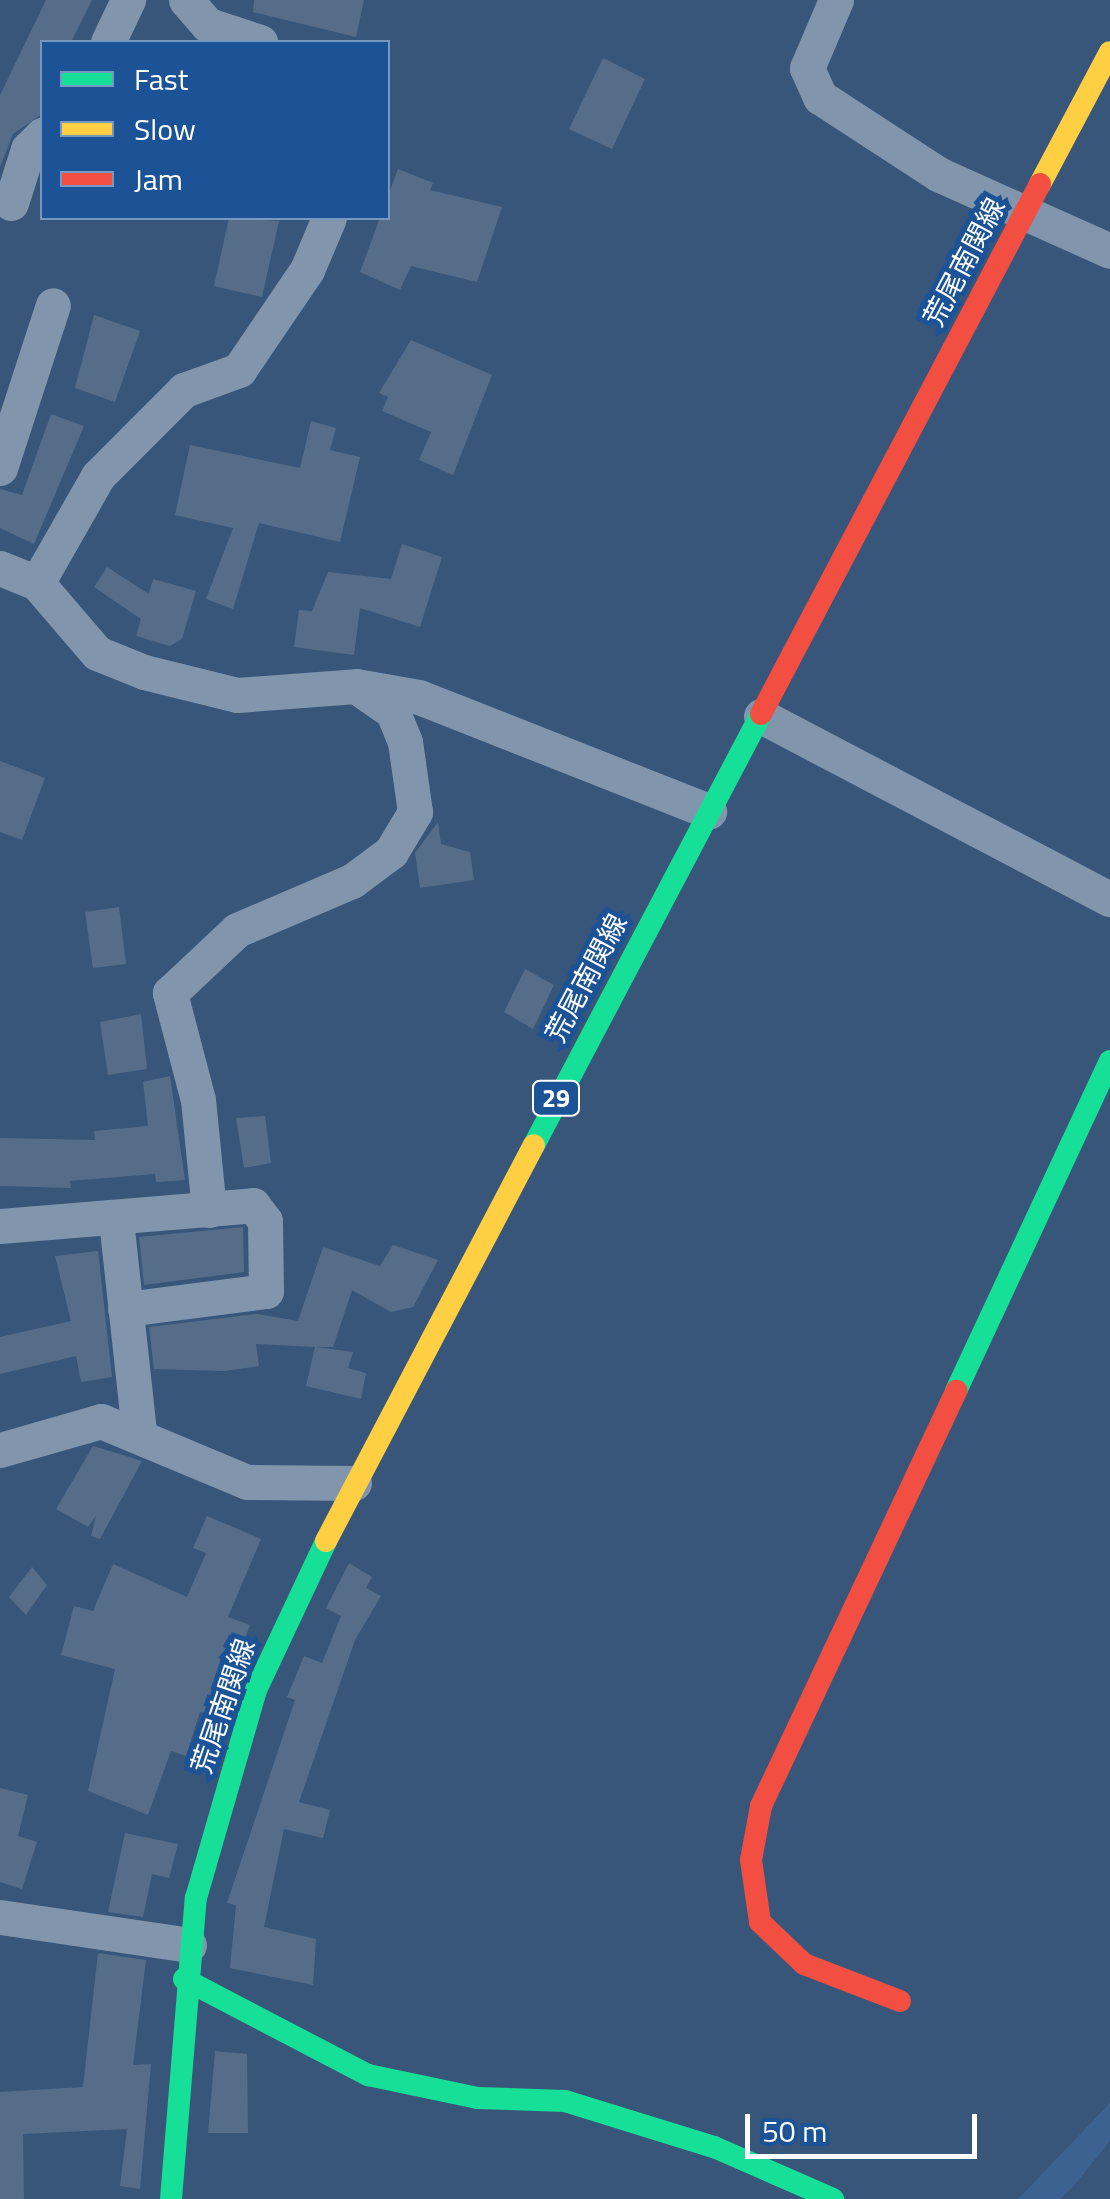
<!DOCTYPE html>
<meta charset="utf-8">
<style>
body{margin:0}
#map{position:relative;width:1110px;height:2199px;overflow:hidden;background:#38567a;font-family:"Titillium Web","Noto Sans JP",sans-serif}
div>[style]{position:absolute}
.water>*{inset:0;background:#3c6291}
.building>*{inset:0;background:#556d89}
.street>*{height:35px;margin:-17.5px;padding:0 17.5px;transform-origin:17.5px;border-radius:17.5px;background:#8196ad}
.fast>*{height:22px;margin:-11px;padding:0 11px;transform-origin:11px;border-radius:11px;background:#16e098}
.slow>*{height:22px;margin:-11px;padding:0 11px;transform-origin:11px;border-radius:11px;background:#ffcf43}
.jam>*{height:22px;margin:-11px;padding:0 11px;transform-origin:11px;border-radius:11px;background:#f24e42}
span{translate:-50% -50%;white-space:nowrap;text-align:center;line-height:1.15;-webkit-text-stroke:10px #1c5396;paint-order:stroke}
.shield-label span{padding:2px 8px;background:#1c5396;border:2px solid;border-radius:8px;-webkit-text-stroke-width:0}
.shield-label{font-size:25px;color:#fff;font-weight:700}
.street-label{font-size:28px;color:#fff}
.legend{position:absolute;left:40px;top:40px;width:350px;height:180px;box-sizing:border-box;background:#1c5396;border:2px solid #7798c0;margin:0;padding:12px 18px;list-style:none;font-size:30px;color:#fff}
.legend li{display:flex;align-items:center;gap:20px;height:50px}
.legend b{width:50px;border:2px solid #7798c0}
.scale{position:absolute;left:745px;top:2114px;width:232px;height:45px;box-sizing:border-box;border:5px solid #fff;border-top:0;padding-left:12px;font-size:30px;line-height:35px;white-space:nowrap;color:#fff;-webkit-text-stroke:8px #1c5396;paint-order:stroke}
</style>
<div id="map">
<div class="water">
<i style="clip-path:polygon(1110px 2103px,1110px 2141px,1072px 2188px,1060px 2199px,1018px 2199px)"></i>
</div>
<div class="building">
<i style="clip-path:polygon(46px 0,92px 0,71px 42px,42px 42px,42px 114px,13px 134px,0 167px,0 95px)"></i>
<i style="clip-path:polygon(254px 0,364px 0,356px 37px,253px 12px)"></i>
<i style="clip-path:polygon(603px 58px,645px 79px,612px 149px,569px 129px)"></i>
<i style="clip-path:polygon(398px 169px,433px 183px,430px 190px,502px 207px,477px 282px,411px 266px,400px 290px,360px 272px)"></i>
<i style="clip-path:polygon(229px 218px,279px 221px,262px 297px,214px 286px)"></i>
<i style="clip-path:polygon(94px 315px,140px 331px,115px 402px,75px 388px)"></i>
<i style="clip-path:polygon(411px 340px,492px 375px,453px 475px,419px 460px,431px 432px,382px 411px,388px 397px,379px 393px)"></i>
<i style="clip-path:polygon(51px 414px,84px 426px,34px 544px,0 528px,0 489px,22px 495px)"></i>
<i style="clip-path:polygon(311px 421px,336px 428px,330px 450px,360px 457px,340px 542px,259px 523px,233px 609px,206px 599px,233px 528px,175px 515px,190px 445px,300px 468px)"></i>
<i style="clip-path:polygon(402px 544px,442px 557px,420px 627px,360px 608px,354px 655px,294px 647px,299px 610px,312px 611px,328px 572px,391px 579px)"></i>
<i style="clip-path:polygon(107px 567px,149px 594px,153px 579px,196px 591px,182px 639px,170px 646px,136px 636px,141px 619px,94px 587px)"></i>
<i style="clip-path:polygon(0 761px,45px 778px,22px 840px,0 832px)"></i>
<i style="clip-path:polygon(438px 822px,441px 844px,470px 852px,474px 880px,420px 888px,415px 853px)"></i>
<i style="clip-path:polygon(119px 907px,126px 964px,93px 968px,85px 912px)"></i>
<i style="clip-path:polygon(525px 969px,554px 985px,533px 1029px,504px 1012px)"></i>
<i style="clip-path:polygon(141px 1014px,147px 1069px,108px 1075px,100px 1022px)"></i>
<i style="clip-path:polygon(170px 1076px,185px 1180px,156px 1182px,155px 1174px,70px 1181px,71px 1188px,0 1186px,0 1138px,95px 1140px,94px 1131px,148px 1126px,143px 1082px)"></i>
<i style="clip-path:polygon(265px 1116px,271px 1163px,244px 1168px,236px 1118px)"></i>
<i style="clip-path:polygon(243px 1227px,244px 1272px,144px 1285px,139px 1237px)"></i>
<i style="clip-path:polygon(393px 1245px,438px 1260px,413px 1307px,391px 1312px,352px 1290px,333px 1347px,316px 1347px,353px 1352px,348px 1368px,366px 1373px,361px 1399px,306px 1386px,315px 1347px,256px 1344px,259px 1366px,225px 1371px,154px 1369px,149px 1327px,257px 1314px,298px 1321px,323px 1247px,380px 1266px)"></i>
<i style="clip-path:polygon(98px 1251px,112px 1377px,81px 1382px,76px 1356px,0 1374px,0 1337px,71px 1321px,55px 1256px)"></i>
<i style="clip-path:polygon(93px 1446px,142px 1461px,100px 1539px,91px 1536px,96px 1516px,88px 1527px,56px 1509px)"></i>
<i style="clip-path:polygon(207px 1516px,261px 1539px,228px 1617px,250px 1625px,216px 1718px,200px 1712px,186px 1756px,171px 1751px,148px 1815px,88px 1791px,115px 1669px,61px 1655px,74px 1606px,93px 1611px,113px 1564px,187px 1597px,206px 1553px,193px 1548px)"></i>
<i style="clip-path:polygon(349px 1563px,372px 1577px,366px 1588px,381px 1596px,355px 1640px,299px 1802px,330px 1810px,323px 1838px,284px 1829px,264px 1927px,316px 1939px,313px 1985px,230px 1968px,236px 1905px,227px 1903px,295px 1700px,287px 1697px,304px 1656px,322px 1663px,341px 1616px,326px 1608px)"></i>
<i style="clip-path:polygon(32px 1567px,47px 1585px,26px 1615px,9px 1597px)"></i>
<i style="clip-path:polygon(0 1788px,28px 1795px,18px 1836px,37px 1842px,22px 1889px,0 1882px)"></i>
<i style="clip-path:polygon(125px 1833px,178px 1844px,169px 1878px,152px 1874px,143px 1917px,108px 1912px)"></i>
<i style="clip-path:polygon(98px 1953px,146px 1960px,133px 2065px,151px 2064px,140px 2189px,120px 2186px,127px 2129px,23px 2134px,24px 2199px,0 2199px,0 2092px,83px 2087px)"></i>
<i style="clip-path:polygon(215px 2051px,247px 2054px,248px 2133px,208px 2133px)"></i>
</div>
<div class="street">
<i style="left:186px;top:0;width:33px;rotate:49deg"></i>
<i style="left:208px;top:25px;width:55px;rotate:18.1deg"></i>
<i style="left:836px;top:0;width:74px;rotate:113.1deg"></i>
<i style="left:807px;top:68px;width:32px;rotate:66deg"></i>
<i style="left:820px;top:97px;width:141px;rotate:33.1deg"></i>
<i style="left:938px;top:174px;width:188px;rotate:24.1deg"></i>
<i style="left:108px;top:42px;width:47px;rotate:-64.5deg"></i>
<i style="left:11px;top:203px;width:57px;rotate:-72.5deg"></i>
<i style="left:28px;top:149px;width:20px;rotate:-45deg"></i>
<i style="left:0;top:468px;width:171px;rotate:-72deg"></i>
<i style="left:0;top:568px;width:40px;rotate:22deg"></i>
<i style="left:37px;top:583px;width:92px;rotate:49.4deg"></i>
<i style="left:97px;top:653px;width:51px;rotate:22deg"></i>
<i style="left:144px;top:672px;width:96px;rotate:13.9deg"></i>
<i style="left:237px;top:695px;width:119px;rotate:-4.3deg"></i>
<i style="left:356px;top:686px;width:64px;rotate:9.9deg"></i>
<i style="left:419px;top:697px;width:312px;rotate:21.5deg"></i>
<i style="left:37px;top:583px;width:123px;rotate:-60.3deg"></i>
<i style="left:98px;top:476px;width:122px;rotate:-45deg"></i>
<i style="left:184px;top:390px;width:59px;rotate:-20deg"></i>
<i style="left:239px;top:370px;width:121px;rotate:-55.8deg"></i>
<i style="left:307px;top:270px;width:56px;rotate:-67.1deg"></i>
<i style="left:761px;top:716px;width:394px;rotate:27.7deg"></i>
<i style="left:209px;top:1210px;width:111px;rotate:-95.7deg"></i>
<i style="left:198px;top:1100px;width:111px;rotate:-104.7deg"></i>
<i style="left:170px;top:993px;width:92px;rotate:-43.2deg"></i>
<i style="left:237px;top:930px;width:125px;rotate:-23.1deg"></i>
<i style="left:352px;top:881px;width:49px;rotate:-36.6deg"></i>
<i style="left:391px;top:852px;width:47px;rotate:-59deg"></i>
<i style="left:415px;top:812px;width:71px;rotate:-98.1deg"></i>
<i style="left:405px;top:742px;width:32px;rotate:-112deg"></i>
<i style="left:393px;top:712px;width:39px;rotate:-145deg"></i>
<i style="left:116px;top:1220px;width:214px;rotate:83.8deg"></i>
<i style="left:0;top:1226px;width:254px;rotate:-4.7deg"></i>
<i style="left:253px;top:1205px;width:20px;rotate:53deg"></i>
<i style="left:265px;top:1221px;width:70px;rotate:89.2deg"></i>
<i style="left:266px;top:1291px;width:142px;rotate:172.7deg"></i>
<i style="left:0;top:1450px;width:105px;rotate:-16deg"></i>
<i style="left:101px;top:1421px;width:158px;rotate:22.7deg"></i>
<i style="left:247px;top:1482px;width:107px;rotate:0.5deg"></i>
<i style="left:0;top:1917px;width:191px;rotate:8.4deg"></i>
</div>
<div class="fast">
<i style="left:534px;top:1145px;width:487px;rotate:-62.2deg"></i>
<i style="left:956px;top:1391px;width:364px;rotate:-65deg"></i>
<i style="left:184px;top:1979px;width:208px;rotate:27.6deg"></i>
<i style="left:368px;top:2075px;width:112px;rotate:11.8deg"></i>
<i style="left:478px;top:2098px;width:87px;rotate:2deg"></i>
<i style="left:565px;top:2101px;width:156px;rotate:17.2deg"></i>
<i style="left:714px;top:2147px;width:130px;rotate:23.6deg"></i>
<i style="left:171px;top:2199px;width:302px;rotate:-85.3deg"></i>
<i style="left:196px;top:1898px;width:216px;rotate:-73.9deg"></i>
<i style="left:256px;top:1690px;width:165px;rotate:-64.8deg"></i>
</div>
<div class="slow">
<i style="left:1040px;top:184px;width:149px;rotate:-62.1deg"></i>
<i style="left:326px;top:1541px;width:447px;rotate:-62.3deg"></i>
</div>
<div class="jam">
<i style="left:761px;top:714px;width:599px;rotate:-62.24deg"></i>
<i style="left:900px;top:2001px;width:103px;rotate:-158.9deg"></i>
<i style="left:804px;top:1964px;width:61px;rotate:-136.3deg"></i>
<i style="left:760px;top:1922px;width:63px;rotate:-98.3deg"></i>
<i style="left:751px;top:1860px;width:55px;rotate:-79.5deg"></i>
<i style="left:761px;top:1806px;width:459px;rotate:-64.8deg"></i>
</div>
<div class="shield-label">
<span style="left:556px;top:1098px">29</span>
</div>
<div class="street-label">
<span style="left:964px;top:262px;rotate:-62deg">荒尾南関線</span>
<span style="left:586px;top:978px;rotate:-62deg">荒尾南関線</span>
<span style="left:223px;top:1706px;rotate:-71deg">荒尾南関線</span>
</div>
<ul class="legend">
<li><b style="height:12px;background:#16e098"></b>Fast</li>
<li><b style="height:12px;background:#ffcf43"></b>Slow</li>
<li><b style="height:12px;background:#f24e42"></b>Jam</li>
</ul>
<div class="scale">50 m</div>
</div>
